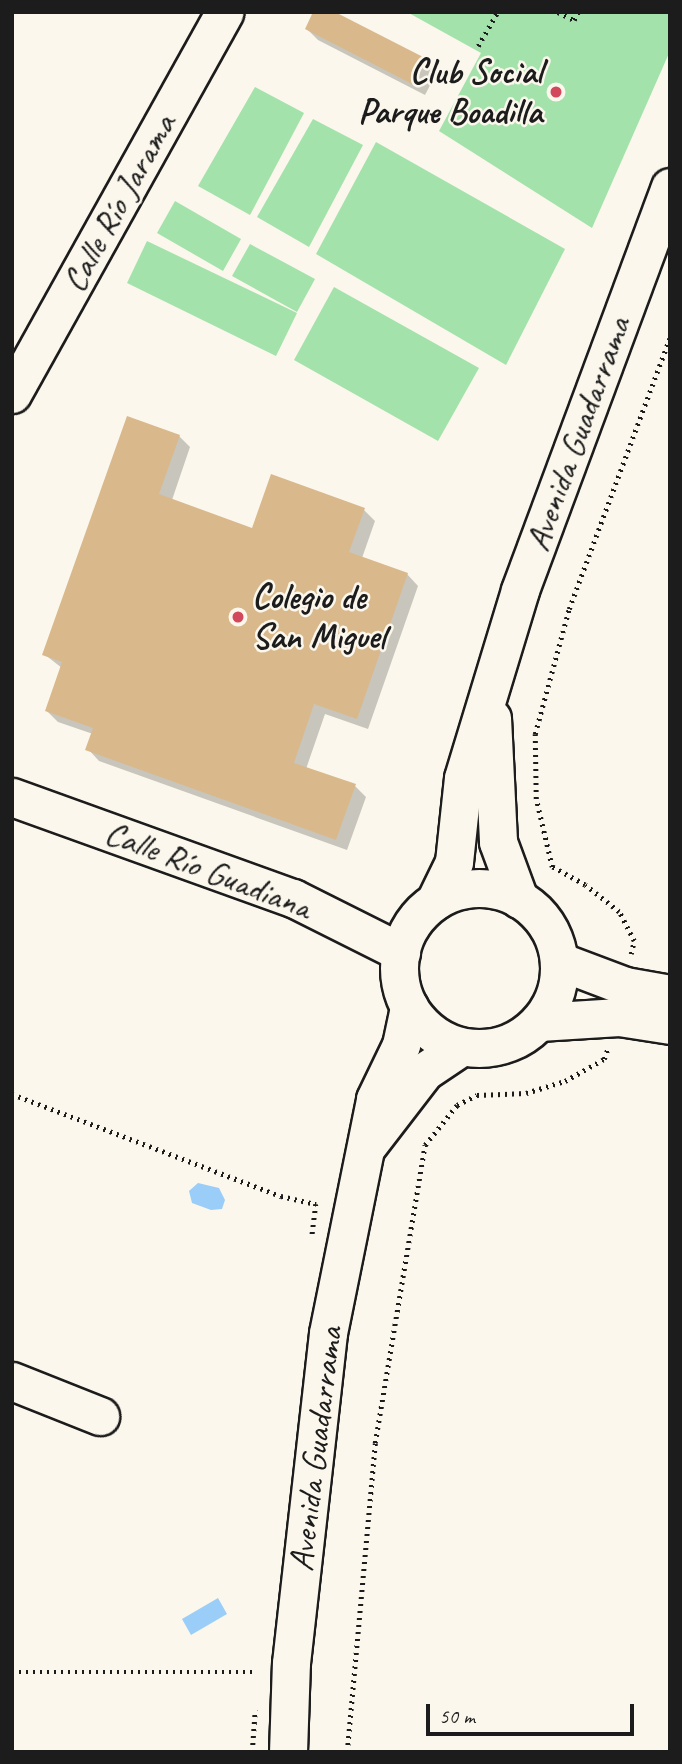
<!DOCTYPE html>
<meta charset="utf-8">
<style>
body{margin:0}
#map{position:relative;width:682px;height:1764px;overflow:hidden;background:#fbf7ec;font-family:Caveat,sans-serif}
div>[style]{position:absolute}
.green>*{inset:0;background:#a3e2aa}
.water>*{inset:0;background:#9acef8}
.shadow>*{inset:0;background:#0003}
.building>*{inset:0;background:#d9b98c}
.path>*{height:4.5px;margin-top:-2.25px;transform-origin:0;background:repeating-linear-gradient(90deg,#1c1c1c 0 2px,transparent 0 7px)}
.roads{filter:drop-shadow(2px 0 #1c1c1c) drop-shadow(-2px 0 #1c1c1c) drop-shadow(0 2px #1c1c1c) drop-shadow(0 -2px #1c1c1c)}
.minor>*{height:37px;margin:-18.5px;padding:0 18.5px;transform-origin:18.5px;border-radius:18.5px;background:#fbf7ec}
.minor>.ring{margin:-18.5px;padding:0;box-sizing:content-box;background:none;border:37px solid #fbf7ec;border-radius:50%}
.dots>*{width:19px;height:19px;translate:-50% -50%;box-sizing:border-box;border:4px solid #fbf7ec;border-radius:50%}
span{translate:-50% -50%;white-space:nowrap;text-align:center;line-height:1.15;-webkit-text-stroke:5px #fbf7ec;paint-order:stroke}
.poi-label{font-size:35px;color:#1c1c1c;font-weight:700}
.right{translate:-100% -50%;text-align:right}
.left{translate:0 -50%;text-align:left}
.street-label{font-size:35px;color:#1c1c1c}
.frame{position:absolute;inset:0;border:14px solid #1c1c1c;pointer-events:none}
.scale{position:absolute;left:426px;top:1704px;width:208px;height:32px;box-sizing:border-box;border:4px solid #1c1c1c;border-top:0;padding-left:9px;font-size:21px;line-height:24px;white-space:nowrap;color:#1c1c1c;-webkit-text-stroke:5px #fbf7ec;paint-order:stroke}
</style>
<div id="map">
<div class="green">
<i style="clip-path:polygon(407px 12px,670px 12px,670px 51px,592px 228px,439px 131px,481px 53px)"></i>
<i style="clip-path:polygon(255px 87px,304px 113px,250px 215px,198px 186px)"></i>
<i style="clip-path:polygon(313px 119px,363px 145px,309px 247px,257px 217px)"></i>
<i style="clip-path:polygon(376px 142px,565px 249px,506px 365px,316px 254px)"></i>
<i style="clip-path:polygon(175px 201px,241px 239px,223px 271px,157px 233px)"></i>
<i style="clip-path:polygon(147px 241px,297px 313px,276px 356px,127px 283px)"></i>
<i style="clip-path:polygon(250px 244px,315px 279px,297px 312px,232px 276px)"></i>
<i style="clip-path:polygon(334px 287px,479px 368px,438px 441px,294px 360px)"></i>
</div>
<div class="water">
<i style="clip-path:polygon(198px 1183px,219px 1188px,225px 1200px,222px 1209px,211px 1210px,192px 1203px,189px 1191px)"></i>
<i style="clip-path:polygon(218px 1598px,227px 1614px,191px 1635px,182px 1619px)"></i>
</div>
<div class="shadow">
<i style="clip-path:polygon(307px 29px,426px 61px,437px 72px,425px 95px,318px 40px)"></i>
<i style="clip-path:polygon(179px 436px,190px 447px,172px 500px,253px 530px,364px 510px,375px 521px,362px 558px,407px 574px,418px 586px,368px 729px,325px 714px,306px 769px,355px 786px,366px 797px,347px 850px,99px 761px,88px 749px,93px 734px,58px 722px,47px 711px,62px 668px,44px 654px)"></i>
</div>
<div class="building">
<i style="clip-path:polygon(313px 12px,335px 12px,427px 59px,414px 85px,305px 29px)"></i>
<i style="clip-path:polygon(127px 416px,180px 435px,159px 494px,252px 528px,271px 474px,365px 508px,349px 552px,408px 573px,357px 719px,314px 704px,294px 763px,356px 784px,336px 840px,85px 750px,93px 728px,45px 711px,62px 662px,42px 655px)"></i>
</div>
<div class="path">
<i style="left:558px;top:12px;width:18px;rotate:27deg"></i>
<i style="left:574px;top:20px;width:9px;rotate:-63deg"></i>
<i style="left:478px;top:46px;width:39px;rotate:-60deg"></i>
<i style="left:631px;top:954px;width:13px;rotate:-77deg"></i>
<i style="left:634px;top:941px;width:33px;rotate:-117deg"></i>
<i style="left:619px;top:912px;width:43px;rotate:-141.5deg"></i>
<i style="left:585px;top:885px;width:38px;rotate:-151deg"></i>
<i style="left:552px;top:867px;width:70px;rotate:-103.2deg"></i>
<i style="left:536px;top:799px;width:65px;rotate:-90.9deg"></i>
<i style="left:535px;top:734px;width:130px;rotate:-74.8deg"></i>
<i style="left:569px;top:609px;width:289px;rotate:-69.6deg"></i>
<i style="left:12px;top:1094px;width:288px;rotate:20.8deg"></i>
<i style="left:281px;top:1196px;width:36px;rotate:13deg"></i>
<i style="left:316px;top:1204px;width:32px;rotate:97deg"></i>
<i style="left:12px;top:1672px;width:245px"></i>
<i style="left:252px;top:1752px;width:42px;rotate:-85.9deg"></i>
<i style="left:347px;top:1752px;width:310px;rotate:-84.8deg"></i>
<i style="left:375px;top:1443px;width:302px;rotate:-80.5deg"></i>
<i style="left:425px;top:1145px;width:51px;rotate:-51.3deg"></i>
<i style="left:457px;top:1105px;width:22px;rotate:-27deg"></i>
<i style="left:477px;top:1095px;width:49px;rotate:-2.3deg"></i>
<i style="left:526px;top:1093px;width:41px;rotate:-17.1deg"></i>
<i style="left:565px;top:1081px;width:45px;rotate:-29.4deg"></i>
<i style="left:604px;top:1059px;width:12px;rotate:-70deg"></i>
</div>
<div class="roads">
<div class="minor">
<i style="left:12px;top:394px;width:437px;rotate:-60.9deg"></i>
<i style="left:492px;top:718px;width:124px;rotate:87.2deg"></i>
<i style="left:498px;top:842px;width:61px;rotate:69.8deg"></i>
<i style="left:12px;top:797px;width:299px;rotate:19.8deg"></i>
<i style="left:293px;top:898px;width:121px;rotate:26.6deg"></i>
<i class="ring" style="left:399px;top:888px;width:123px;height:123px"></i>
<i style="left:435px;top:901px;width:43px;rotate:-64deg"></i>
<i style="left:454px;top:862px;width:84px;rotate:-83.9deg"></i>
<i style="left:463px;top:778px;width:196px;rotate:-73.1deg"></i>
<i style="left:520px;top:590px;width:430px;rotate:-69.6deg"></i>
<i style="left:559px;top:961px;width:71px;rotate:20.7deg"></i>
<i style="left:625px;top:986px;width:46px;rotate:10.1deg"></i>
<i style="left:539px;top:1022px;width:80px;rotate:-3.6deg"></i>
<i style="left:619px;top:1017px;width:52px;rotate:8.9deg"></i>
<i style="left:368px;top:1145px;width:93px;rotate:-52.4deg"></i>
<i style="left:425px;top:1071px;width:43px;rotate:-33.7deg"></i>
<i style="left:12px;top:1381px;width:95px;rotate:21.7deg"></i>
<i style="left:288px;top:1752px;width:89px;rotate:-88.1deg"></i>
<i style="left:291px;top:1663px;width:332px;rotate:-83.6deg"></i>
<i style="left:328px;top:1333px;width:239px;rotate:-78.6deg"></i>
<i style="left:375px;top:1099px;width:60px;rotate:-64.3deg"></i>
<i style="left:401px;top:1045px;width:39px;rotate:-78deg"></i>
</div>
</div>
<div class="dots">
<i style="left:556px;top:92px;background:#d1495b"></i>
<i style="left:238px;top:617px;background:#d1495b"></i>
</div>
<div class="poi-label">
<span class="right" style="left:542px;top:92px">Club Social<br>Parque Boadilla</span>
<span class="left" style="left:252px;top:617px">Colegio de<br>San Miguel</span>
</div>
<div class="street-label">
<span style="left:119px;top:203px;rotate:-61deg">Calle Río Jarama</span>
<span style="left:578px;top:434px;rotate:-70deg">Avenida Guadarrama</span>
<span style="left:208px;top:870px;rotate:21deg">Calle Río Guadiana</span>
<span style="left:316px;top:1449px;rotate:-83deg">Avenida Guadarrama</span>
</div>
<div class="frame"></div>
<div class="scale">50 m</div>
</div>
